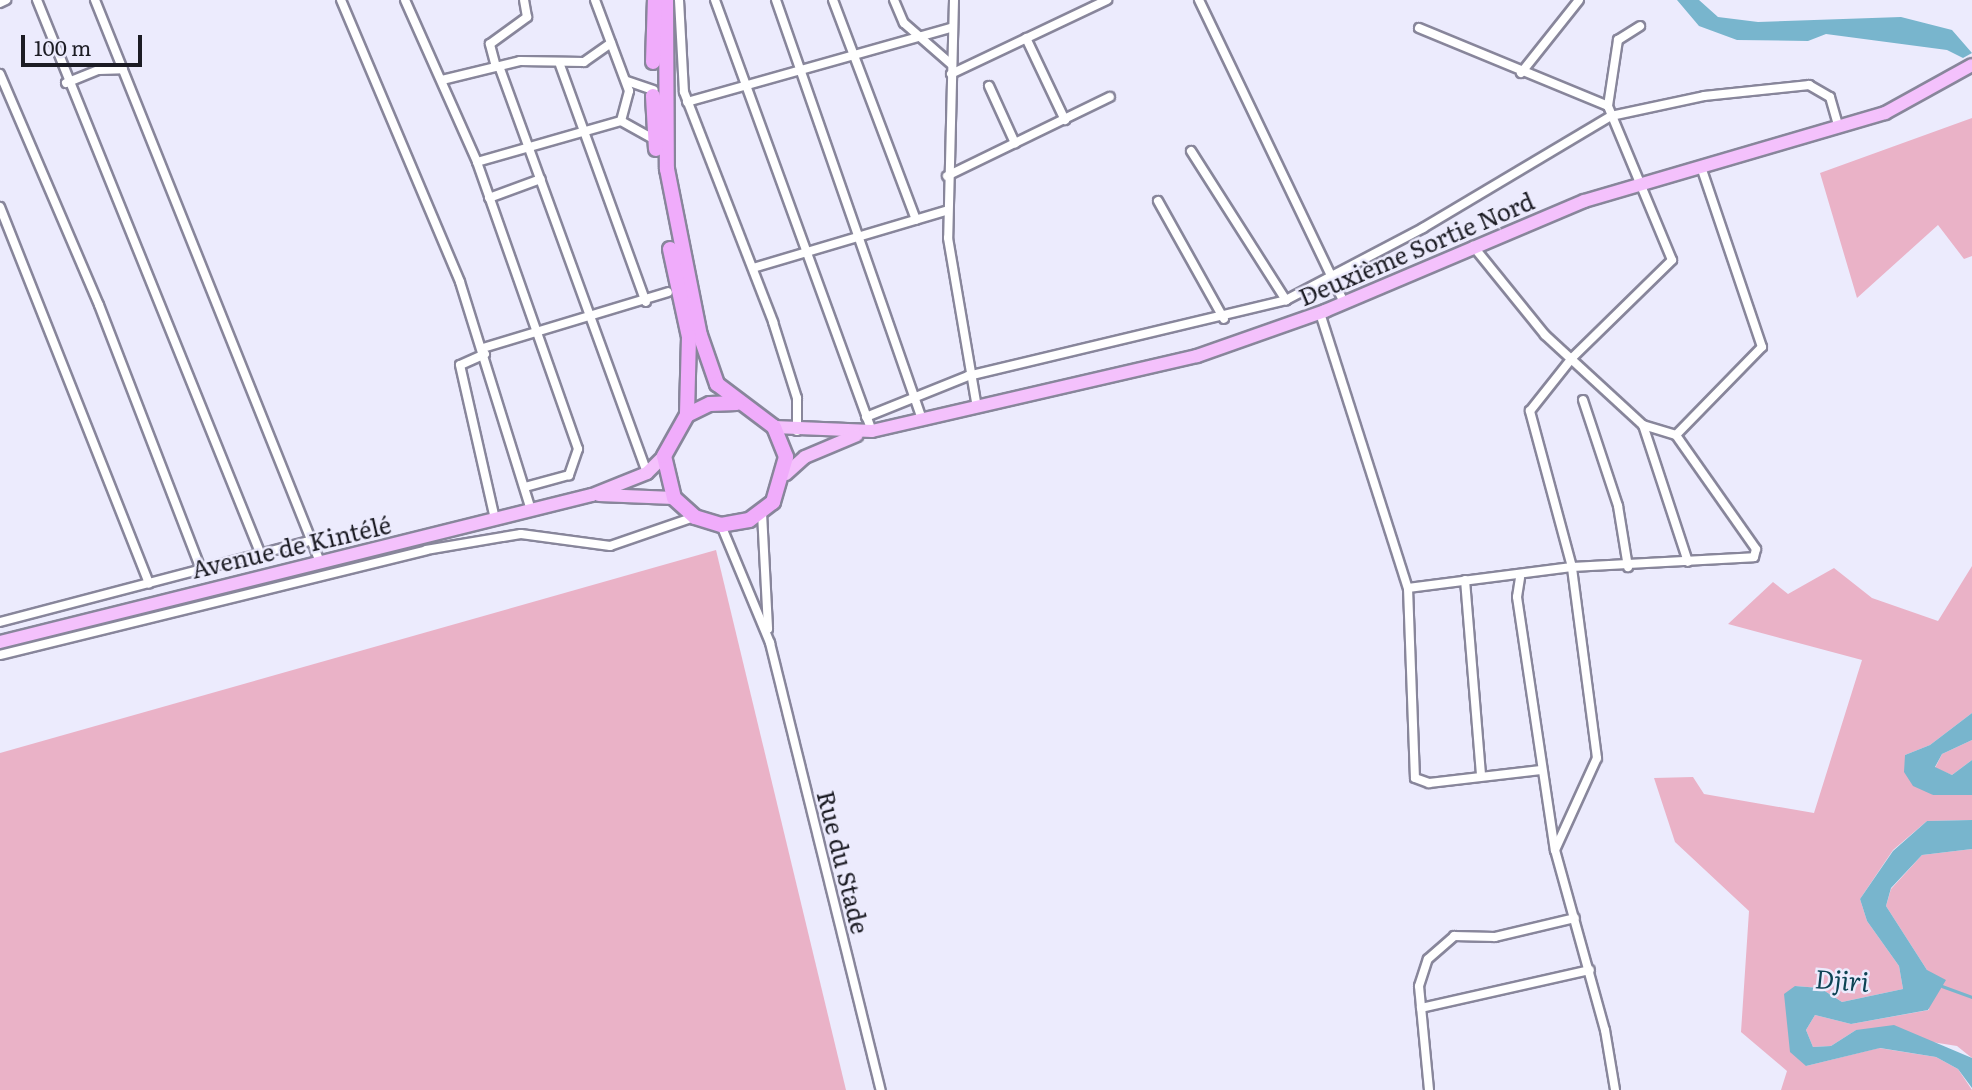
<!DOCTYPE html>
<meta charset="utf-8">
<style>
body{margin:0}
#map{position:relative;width:1972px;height:1090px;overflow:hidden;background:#ecebfd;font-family:Literata,serif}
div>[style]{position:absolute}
.green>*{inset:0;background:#eab2c7}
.water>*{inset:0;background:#78b5cd}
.stream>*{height:2.5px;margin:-1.25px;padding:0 1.25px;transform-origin:1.25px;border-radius:1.25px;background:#78b5cd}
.roads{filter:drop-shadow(2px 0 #88869b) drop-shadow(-2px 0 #88869b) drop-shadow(0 2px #88869b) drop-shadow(0 -2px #88869b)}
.minor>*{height:8px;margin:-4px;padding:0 4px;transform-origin:4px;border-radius:4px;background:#fff}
.primary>*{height:12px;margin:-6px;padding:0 6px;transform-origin:6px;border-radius:6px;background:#f4c1fc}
.trunk>*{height:14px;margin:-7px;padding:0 7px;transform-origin:7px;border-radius:7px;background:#f0acfb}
span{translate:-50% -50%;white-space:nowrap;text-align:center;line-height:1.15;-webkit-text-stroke:5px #ecebfd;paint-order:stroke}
.street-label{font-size:24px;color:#1c1c24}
.water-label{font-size:26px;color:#0d4354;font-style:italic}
.scale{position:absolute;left:21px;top:35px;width:121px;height:32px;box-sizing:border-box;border:4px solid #1c1c24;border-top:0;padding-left:9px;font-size:21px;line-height:24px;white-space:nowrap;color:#1c1c24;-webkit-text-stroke:5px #ecebfd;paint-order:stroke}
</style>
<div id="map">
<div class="green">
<i style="clip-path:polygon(1972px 118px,1972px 256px,1964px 259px,1938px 225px,1857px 298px,1820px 173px)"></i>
<i style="clip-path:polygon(716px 550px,846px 1090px,0 1090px,0 753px)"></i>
<i style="clip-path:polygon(1972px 566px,1972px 713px,1930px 745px,1905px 755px,1933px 795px,1972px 795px,1972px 820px,1927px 821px,1893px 850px,1860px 899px,1867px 921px,1899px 966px,1903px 989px,1842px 1002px,1820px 988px,1795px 986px,1806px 1066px,1879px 1048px,1936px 1057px,1958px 1069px,1972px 1090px,1781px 1090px,1787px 1071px,1741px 1032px,1749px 911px,1675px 842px,1654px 778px,1693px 777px,1704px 794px,1814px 813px,1862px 660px,1728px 624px,1773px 582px,1788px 594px,1834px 568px,1872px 598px,1938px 621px)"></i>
<i style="clip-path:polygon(1972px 740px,1972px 760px,1952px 775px,1935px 768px,1942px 754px)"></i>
<i style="clip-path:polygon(1972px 849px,1972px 1058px,1957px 1046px,1856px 1030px,1831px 1046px,1813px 1047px,1806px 1030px,1815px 1015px,1851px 1024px,1929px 1010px,1927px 970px,1886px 906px,1891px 889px,1922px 855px)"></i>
</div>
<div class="water">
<i style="clip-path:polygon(1677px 0,1699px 0,1718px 17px,1758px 22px,1901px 17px,1952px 30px,1972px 53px,1963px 58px,1947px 50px,1826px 34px,1808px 41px,1737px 40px,1699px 26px)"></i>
<i style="clip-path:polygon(1972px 713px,1972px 740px,1942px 754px,1935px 767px,1952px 775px,1972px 760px,1972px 795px,1933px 795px,1913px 786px,1904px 772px,1905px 755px,1930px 745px)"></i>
<i style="clip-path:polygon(1972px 820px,1972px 849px,1922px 855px,1891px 888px,1886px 906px,1927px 970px,1946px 980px,1928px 1010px,1851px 1024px,1815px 1015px,1806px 1030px,1813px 1047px,1831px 1046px,1856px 1030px,1894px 1025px,1972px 1058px,1972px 1088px,1958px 1069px,1936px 1057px,1880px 1048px,1806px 1066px,1790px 1052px,1784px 994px,1795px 986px,1820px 988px,1842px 1002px,1903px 989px,1899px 966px,1867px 921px,1860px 899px,1893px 851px,1927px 821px)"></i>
</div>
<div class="stream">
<i style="left:1942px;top:986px;width:32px;rotate:20deg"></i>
</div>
<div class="roads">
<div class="minor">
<i style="left:37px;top:0;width:598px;rotate:68.02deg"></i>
<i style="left:95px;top:0;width:605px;rotate:68.18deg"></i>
<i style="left:341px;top:0;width:306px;rotate:67.1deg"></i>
<i style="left:460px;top:282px;width:239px;rotate:72.7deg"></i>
<i style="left:405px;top:0;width:177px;rotate:66deg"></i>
<i style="left:477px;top:162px;width:304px;rotate:70.6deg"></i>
<i style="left:578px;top:449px;width:28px;rotate:109deg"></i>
<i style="left:569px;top:475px;width:46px;rotate:164.7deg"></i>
<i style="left:595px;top:0;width:97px;rotate:69.5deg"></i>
<i style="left:629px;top:91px;width:31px;rotate:105deg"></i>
<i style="left:679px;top:0;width:92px;rotate:86.9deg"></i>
<i style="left:684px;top:92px;width:247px;rotate:68.8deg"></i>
<i style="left:773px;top:322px;width:80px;rotate:72.5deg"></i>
<i style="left:797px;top:398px;width:33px;rotate:90deg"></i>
<i style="left:715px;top:0;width:459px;rotate:70deg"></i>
<i style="left:776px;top:0;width:445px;rotate:70.8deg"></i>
<i style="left:833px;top:0;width:235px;rotate:69.3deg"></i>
<i style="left:894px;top:0;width:25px;rotate:67deg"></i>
<i style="left:904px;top:23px;width:62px;rotate:41.1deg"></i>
<i style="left:954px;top:0;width:238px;rotate:91.4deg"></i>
<i style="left:948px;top:238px;width:171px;rotate:80.3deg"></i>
<i style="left:1199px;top:0;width:336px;rotate:64.4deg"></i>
<i style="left:0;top:3px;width:7px;rotate:-27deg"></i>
<i style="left:1419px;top:28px;width:204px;rotate:22.4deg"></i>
<i style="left:1026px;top:38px;width:91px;rotate:64.6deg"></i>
<i style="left:560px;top:65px;width:252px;rotate:70.1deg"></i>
<i style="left:499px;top:66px;width:433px;rotate:70deg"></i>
<i style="left:496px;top:67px;width:24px;rotate:-105deg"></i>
<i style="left:490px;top:44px;width:46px;rotate:-36.1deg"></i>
<i style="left:527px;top:17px;width:17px;rotate:-100deg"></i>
<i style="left:1521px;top:73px;width:93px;rotate:-51.5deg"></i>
<i style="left:0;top:74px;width:251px;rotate:66.8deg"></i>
<i style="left:99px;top:305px;width:284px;rotate:68.9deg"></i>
<i style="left:951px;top:74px;width:173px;rotate:-25.4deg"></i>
<i style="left:442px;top:80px;width:80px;rotate:-13.7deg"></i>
<i style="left:520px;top:61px;width:64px;rotate:0.9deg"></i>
<i style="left:584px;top:62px;width:33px;rotate:-35deg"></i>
<i style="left:627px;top:81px;width:28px;rotate:19deg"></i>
<i style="left:66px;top:83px;width:35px;rotate:-22deg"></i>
<i style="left:99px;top:70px;width:24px;rotate:-2deg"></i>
<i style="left:989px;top:86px;width:63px;rotate:65.5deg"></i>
<i style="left:687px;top:102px;width:276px;rotate:-15.7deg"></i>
<i style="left:1191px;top:151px;width:177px;rotate:57.5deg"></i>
<i style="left:477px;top:162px;width:150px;rotate:-15.9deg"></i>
<i style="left:621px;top:121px;width:39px;rotate:29deg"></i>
<i style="left:947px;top:176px;width:181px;rotate:-25.9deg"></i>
<i style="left:489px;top:198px;width:55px;rotate:-20.1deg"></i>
<i style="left:1158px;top:201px;width:135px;rotate:60.8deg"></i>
<i style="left:0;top:207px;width:405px;rotate:68.4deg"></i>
<i style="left:1473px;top:246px;width:114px;rotate:51deg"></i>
<i style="left:1545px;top:335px;width:133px;rotate:42.6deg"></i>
<i style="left:1643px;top:425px;width:144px;rotate:71.8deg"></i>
<i style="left:753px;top:268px;width:201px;rotate:-16.5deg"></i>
<i style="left:1320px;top:313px;width:289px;rotate:72.3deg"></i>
<i style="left:1408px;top:588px;width:190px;rotate:87.9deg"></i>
<i style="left:1415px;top:778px;width:15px;rotate:20deg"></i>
<i style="left:1429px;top:783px;width:113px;rotate:-6.6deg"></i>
<i style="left:483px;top:348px;width:193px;rotate:-16.8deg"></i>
<i style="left:485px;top:354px;width:27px;rotate:156deg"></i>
<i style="left:460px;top:365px;width:158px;rotate:77.2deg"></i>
<i style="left:1583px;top:400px;width:112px;rotate:71.7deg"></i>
<i style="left:1618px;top:506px;width:62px;rotate:80.7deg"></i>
<i style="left:866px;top:417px;width:110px;rotate:-21.9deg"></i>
<i style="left:968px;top:376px;width:327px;rotate:-13.4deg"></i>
<i style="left:1286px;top:300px;width:155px;rotate:-27.7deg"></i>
<i style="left:1423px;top:228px;width:219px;rotate:-30.8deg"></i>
<i style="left:1611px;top:116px;width:95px;rotate:-12.1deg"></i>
<i style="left:1704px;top:96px;width:106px;rotate:-6deg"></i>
<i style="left:1809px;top:85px;width:24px;rotate:30deg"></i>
<i style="left:1830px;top:97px;width:32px;rotate:74deg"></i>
<i style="left:1643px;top:425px;width:34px;rotate:17deg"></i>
<i style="left:1676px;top:435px;width:123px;rotate:-45.7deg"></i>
<i style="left:1762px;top:347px;width:190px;rotate:-108.7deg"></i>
<i style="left:762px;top:513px;width:116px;rotate:87deg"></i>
<i style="left:721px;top:525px;width:128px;rotate:67.4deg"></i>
<i style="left:770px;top:643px;width:461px;rotate:76.1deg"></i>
<i style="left:1520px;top:578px;width:19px;rotate:99deg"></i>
<i style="left:1517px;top:597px;width:256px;rotate:81.5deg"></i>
<i style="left:1555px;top:850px;width:187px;rotate:74.5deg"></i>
<i style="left:1605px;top:1030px;width:61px;rotate:80.5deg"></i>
<i style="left:1465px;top:580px;width:196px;rotate:85.3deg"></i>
<i style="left:1408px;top:588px;width:165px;rotate:-7.3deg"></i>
<i style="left:1572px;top:567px;width:182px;rotate:-3.1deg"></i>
<i style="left:1754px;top:557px;width:8px;rotate:-76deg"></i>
<i style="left:1756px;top:549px;width:139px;rotate:-125.1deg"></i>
<i style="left:0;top:622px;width:323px;rotate:-14.7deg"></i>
<i style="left:0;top:655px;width:439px;rotate:-13.8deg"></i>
<i style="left:426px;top:550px;width:96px;rotate:-9.6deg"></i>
<i style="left:521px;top:534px;width:90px;rotate:7.7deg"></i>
<i style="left:610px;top:546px;width:89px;rotate:-19deg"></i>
<i style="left:1555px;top:850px;width:101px;rotate:-65.5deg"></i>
<i style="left:1597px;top:758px;width:193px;rotate:-97.5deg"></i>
<i style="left:1572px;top:567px;width:162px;rotate:-105.1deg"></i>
<i style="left:1530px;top:411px;width:68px;rotate:-51.6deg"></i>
<i style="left:1572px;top:358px;width:140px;rotate:-44.4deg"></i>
<i style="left:1672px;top:260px;width:167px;rotate:-112.6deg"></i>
<i style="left:1608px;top:106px;width:67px;rotate:-81.4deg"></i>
<i style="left:1618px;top:40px;width:26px;rotate:-32deg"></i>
<i style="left:1421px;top:1008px;width:173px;rotate:-12.7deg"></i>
<i style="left:1429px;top:1090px;width:104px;rotate:-95.5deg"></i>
<i style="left:1419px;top:986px;width:28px;rotate:-72deg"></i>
<i style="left:1428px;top:959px;width:35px;rotate:-41deg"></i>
<i style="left:1454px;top:936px;width:41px;rotate:1.4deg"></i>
<i style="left:1495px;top:937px;width:82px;rotate:-13.4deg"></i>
</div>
<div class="primary">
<i style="left:774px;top:427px;width:98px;rotate:2.3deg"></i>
<i style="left:872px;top:431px;width:334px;rotate:-13deg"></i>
<i style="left:1197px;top:356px;width:136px;rotate:-19.4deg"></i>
<i style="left:1325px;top:311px;width:281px;rotate:-23deg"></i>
<i style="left:1584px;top:201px;width:314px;rotate:-16.3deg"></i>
<i style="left:1885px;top:113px;width:99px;rotate:-28.9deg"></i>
<i style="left:786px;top:474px;width:25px;rotate:-42deg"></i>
<i style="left:805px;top:457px;width:56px;rotate:-22.9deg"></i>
<i style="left:599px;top:495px;width:75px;rotate:2.3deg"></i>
<i style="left:0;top:642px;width:610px;rotate:-13.95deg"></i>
<i style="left:592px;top:495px;width:59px;rotate:-21.8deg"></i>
<i style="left:647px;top:473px;width:24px;rotate:-45deg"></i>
</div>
<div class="trunk">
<i style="left:666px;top:0;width:169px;rotate:89.7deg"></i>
<i style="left:667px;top:169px;width:169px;rotate:78.8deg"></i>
<i style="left:700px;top:335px;width:52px;rotate:70.9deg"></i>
<i style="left:717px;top:384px;width:71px;rotate:37deg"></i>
<i style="left:774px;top:427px;width:32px;rotate:68deg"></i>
<i style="left:786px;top:457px;width:47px;rotate:106.1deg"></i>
<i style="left:773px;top:502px;width:30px;rotate:143deg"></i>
<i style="left:749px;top:520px;width:28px;rotate:170deg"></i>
<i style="left:721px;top:525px;width:27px;rotate:-163deg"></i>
<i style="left:695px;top:517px;width:28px;rotate:-138deg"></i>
<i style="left:674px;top:498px;width:43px;rotate:-103.4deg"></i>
<i style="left:664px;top:456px;width:47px;rotate:-60.7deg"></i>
<i style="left:687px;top:415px;width:25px;rotate:-26deg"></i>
<i style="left:710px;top:404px;width:27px;rotate:-2deg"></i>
<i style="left:653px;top:62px;width:62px;rotate:-88.2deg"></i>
<i style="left:653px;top:96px;width:53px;rotate:86.8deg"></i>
<i style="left:670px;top:249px;width:90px;rotate:77.8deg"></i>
<i style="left:689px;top:337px;width:78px;rotate:91.5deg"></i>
</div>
</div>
<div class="street-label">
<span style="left:1416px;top:248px;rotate:-23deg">Deuxième Sortie Nord</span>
<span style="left:291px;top:546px;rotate:-13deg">Avenue de Kintélé</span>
<span style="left:844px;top:862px;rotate:76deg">Rue du Stade</span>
</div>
<div class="water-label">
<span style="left:1842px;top:979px;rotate:4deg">Djiri</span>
</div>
<div class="scale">100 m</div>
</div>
